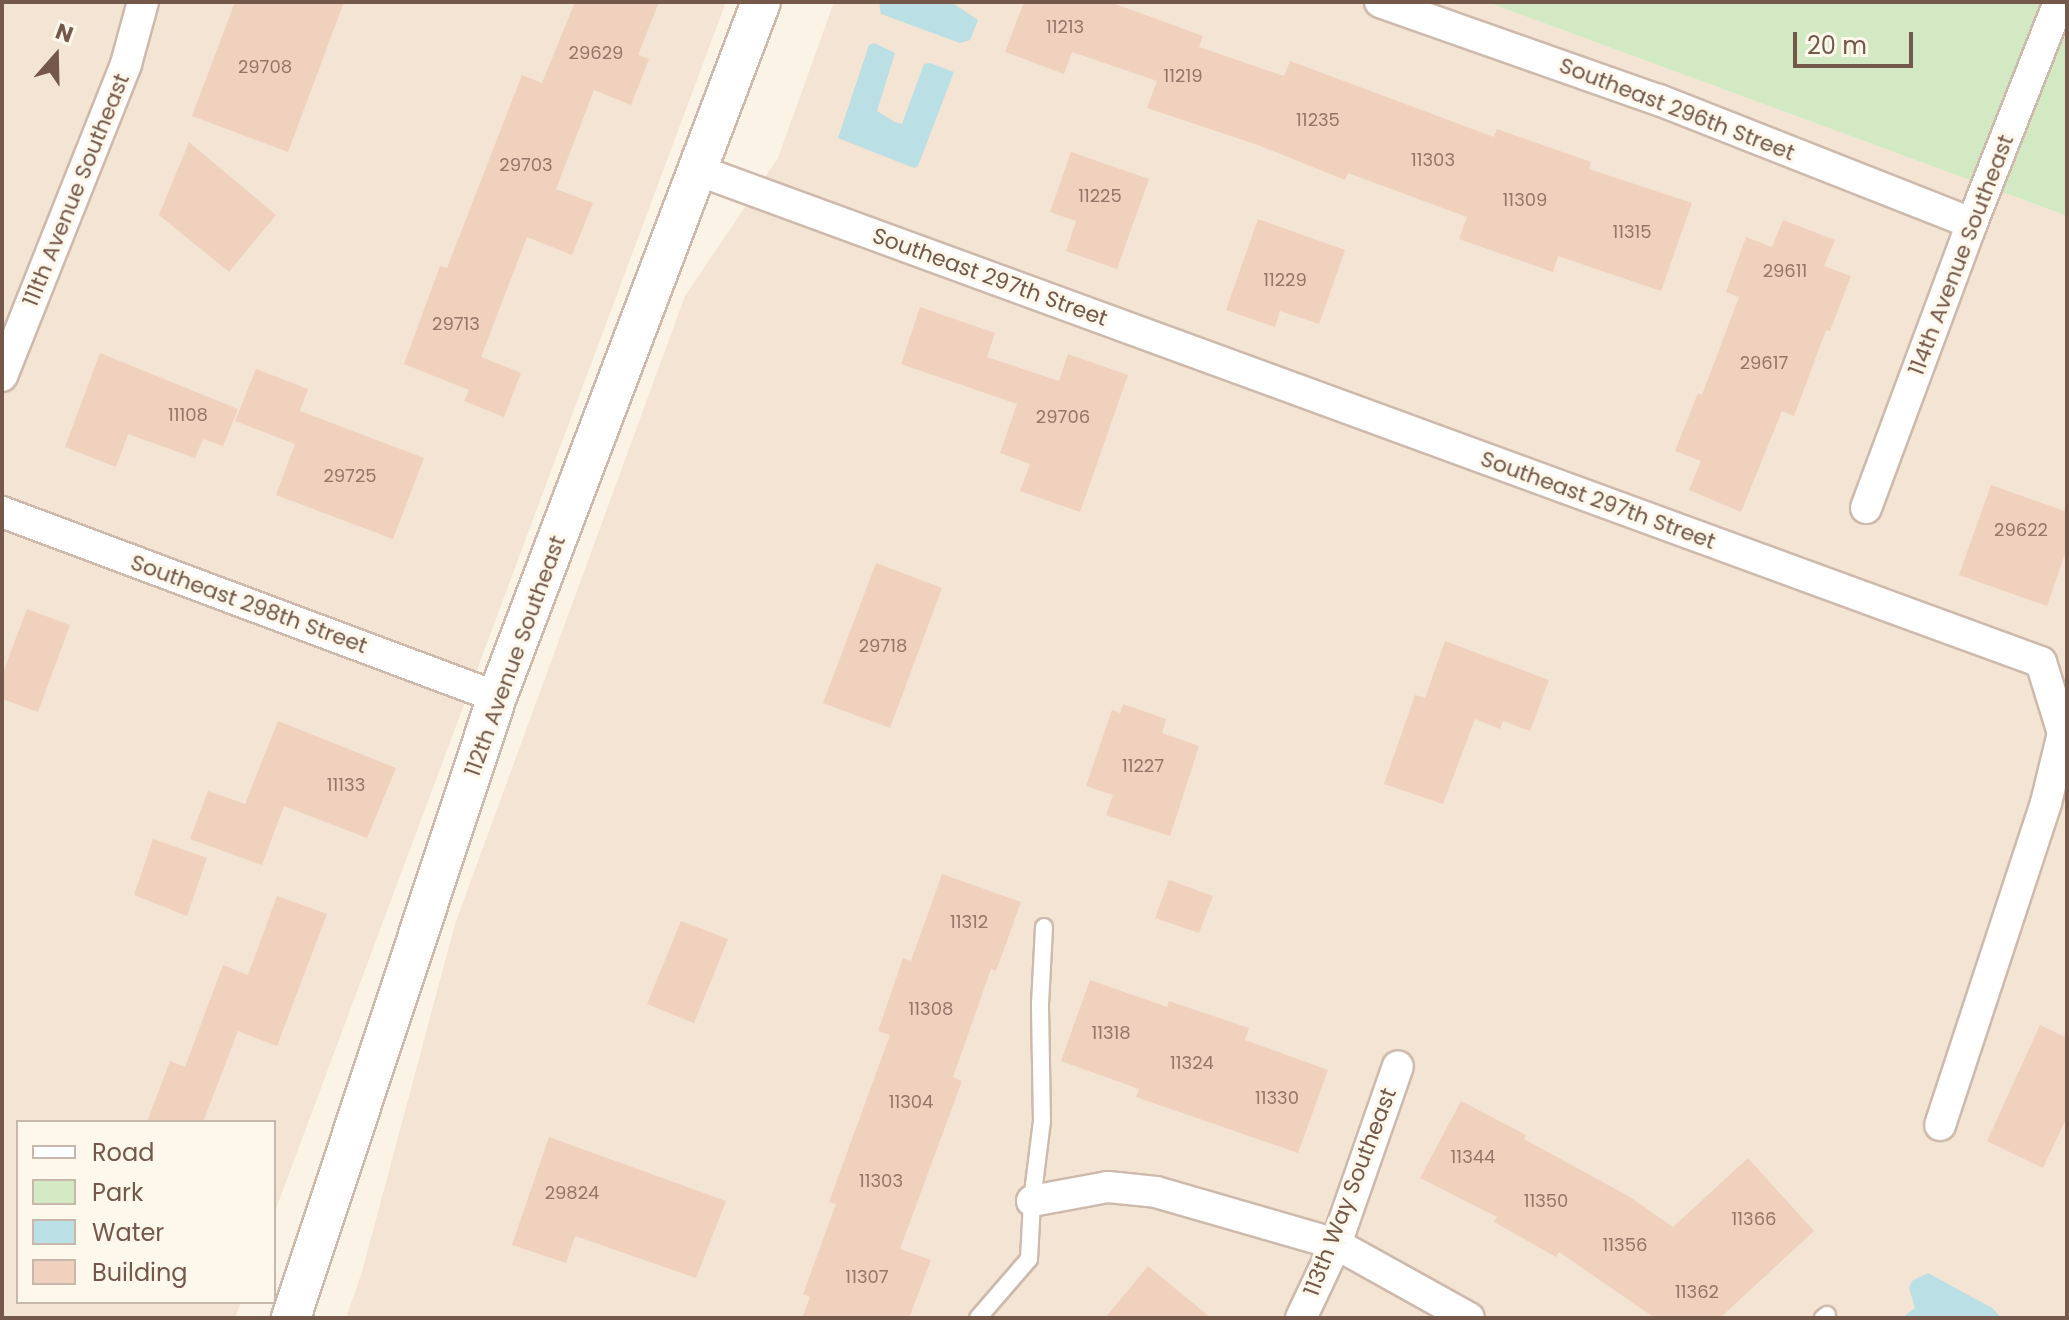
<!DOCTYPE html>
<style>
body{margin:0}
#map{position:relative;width:2069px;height:1320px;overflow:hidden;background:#fbf3e5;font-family:Poppins,sans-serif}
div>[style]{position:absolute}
.residential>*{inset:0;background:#f3e4d4}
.green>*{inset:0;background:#d3e9c4}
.water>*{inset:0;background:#badfe4}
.building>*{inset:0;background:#f0d1be}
.roads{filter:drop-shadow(2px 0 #cdbaac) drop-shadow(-2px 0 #cdbaac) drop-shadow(0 2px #cdbaac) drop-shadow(0 -2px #cdbaac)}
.service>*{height:16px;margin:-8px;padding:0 8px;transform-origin:8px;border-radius:8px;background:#fff}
.minor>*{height:30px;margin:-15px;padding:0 15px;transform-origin:15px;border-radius:15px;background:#fff}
.tertiary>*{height:38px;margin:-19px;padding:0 19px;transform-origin:19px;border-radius:19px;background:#fff}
span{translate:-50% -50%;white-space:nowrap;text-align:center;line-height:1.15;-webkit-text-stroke:6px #fef7eb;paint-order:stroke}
.number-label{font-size:18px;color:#937768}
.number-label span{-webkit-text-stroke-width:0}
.street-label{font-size:22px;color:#74594b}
.frame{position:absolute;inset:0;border:4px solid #74594b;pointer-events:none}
.legend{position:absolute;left:16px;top:1120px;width:260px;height:184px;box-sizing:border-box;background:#fef7eb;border:2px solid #c7b8ab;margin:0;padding:10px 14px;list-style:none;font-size:24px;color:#74594b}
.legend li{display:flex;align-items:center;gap:16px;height:40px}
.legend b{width:40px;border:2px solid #c7b8ab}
.north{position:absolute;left:16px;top:16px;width:80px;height:80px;-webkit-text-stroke:6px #fef7eb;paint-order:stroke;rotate:20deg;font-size:22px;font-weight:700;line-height:32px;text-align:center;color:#74594b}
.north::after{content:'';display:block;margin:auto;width:28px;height:36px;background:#74594b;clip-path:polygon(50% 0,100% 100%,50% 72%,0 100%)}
.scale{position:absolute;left:1793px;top:32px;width:120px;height:36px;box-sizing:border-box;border:4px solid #74594b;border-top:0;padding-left:10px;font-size:24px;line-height:28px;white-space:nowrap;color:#74594b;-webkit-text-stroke:6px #fef7eb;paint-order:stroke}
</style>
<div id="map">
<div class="residential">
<i style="clip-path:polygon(2px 2px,726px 2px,274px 1214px,274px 1122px,18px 1122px,18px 1302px,241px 1302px,235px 1318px,2px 1318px)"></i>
<i style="clip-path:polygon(834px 2px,1487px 2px,2067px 216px,2067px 1318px,346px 1318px,362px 1272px,455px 924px,685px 296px,778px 158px)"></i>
</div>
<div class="green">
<i style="clip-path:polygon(1487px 2px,2067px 2px,2067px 216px)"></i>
</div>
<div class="water">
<i style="clip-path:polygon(879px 2px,951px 2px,978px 20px,970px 40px,960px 43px,881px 14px)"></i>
<i style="clip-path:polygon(874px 43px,895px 53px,877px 111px,895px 122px,902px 124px,924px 64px,930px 63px,954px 72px,918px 166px,914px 168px,838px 138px,869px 45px)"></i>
<i style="clip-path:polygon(1928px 1273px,1992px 1308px,2002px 1318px,1902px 1318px,1915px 1308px,1909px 1288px,1912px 1281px)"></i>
</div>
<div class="building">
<i style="clip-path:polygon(235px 2px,344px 2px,288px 152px,192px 116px)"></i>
<i style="clip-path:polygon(575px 2px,659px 2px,638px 55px,649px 59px,631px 105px,594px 90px,556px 189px,593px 203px,572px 255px,527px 237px,481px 357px,521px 373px,504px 417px,464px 401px,469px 390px,404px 364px,440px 266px,447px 268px,522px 75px,542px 83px)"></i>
<i style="clip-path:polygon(1024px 2px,1110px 2px,1203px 36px,1199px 47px,1284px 76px,1290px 61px,1494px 137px,1497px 129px,1591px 162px,1589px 169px,1692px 203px,1661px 291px,1558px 256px,1553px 272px,1459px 239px,1467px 217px,1348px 173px,1345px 180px,1258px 145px,1147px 108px,1157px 81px,1072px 52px,1064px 74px,1005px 52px)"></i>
<i style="clip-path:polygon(189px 142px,276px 215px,229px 272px,159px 215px)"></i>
<i style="clip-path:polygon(1071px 152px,1149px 179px,1117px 269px,1066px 251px,1076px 221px,1050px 212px)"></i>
<i style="clip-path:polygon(1258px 219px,1345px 250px,1319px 324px,1280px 311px,1275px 327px,1226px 310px)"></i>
<i style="clip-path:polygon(1783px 220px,1835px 240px,1824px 266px,1851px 276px,1830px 331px,1826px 330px,1794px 416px,1782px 411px,1741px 512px,1689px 490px,1701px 461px,1675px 451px,1698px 393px,1702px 395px,1739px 297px,1726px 292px,1746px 237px,1772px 247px)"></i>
<i style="clip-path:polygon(920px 307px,995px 333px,987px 357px,1059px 381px,1068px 354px,1128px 375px,1080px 512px,1020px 491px,1030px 464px,1000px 453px,1017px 404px,901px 364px)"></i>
<i style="clip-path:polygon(100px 353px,238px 409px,223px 446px,203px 439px,195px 458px,128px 434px,116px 467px,65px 447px)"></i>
<i style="clip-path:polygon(256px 369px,308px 389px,300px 411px,424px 458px,393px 539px,276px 495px,295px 444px,235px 421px)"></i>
<i style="clip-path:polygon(1991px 485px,2067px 512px,2067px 548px,2047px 606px,1959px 575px)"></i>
<i style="clip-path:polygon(876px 563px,942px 588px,890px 728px,823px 703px)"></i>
<i style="clip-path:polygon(27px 609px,70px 625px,38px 712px,2px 699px,2px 675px)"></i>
<i style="clip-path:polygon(1445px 641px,1549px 680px,1530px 731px,1503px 721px,1500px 729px,1475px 719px,1443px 804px,1384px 784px,1415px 695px,1425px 698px)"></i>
<i style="clip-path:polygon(1123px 704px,1166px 719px,1162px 733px,1199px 746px,1170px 836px,1106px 815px,1113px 795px,1086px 786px,1112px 710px,1120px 713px)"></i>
<i style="clip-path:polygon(278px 721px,396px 768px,367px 838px,284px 806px,262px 865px,190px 839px,208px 791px,245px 804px)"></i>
<i style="clip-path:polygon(153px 839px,207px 858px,187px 916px,134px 895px)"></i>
<i style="clip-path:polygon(942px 874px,1021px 902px,996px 971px,991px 969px,953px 1077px,962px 1081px,900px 1249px,931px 1260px,909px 1318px,802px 1318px,810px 1297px,803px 1294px,836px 1204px,829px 1202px,890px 1035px,878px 1031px,903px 958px,911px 961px)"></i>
<i style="clip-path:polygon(1169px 880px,1213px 896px,1199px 933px,1155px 918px)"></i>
<i style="clip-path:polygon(277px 896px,327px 914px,277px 1046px,238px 1031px,203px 1122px,147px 1122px,170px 1061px,185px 1067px,223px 965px,248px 975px)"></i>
<i style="clip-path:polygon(681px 921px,728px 939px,694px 1023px,647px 1004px)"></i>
<i style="clip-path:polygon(1090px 980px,1167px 1007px,1169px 1001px,1249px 1028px,1245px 1040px,1328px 1070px,1298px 1153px,1136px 1097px,1139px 1089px,1061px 1061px)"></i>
<i style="clip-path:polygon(2040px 1025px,2067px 1038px,2067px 1117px,2043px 1168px,1987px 1141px)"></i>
<i style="clip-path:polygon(1461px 1101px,1526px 1135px,1524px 1139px,1630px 1197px,1673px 1227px,1748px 1158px,1814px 1231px,1720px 1318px,1655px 1318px,1559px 1252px,1556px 1257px,1494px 1222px,1497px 1217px,1420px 1178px)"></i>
<i style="clip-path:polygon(549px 1137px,726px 1201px,696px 1278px,575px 1236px,566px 1263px,512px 1245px)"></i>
<i style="clip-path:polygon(1148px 1266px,1211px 1318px,1105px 1318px)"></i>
</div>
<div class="roads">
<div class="service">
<i style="left:978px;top:1318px;width:78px;rotate:-49.2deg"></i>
<i style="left:1029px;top:1259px;width:58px;rotate:-87deg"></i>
<i style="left:1032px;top:1201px;width:81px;rotate:-82.9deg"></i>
<i style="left:1042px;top:1121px;width:117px;rotate:-91deg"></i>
<i style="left:1040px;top:1004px;width:77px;rotate:-87deg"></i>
<i style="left:1823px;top:1318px;width:5px;rotate:-37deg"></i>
</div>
<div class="minor">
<i style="left:1380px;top:2px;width:296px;rotate:19.4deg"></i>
<i style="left:1659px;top:100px;width:336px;rotate:21.5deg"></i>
<i style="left:700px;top:171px;width:1428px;rotate:20.11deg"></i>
<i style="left:2041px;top:662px;width:74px;rotate:72.8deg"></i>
<i style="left:2063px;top:733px;width:72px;rotate:103.7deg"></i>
<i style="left:2046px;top:803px;width:339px;rotate:108.2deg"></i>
<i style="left:2px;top:376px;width:336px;rotate:-68.3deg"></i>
<i style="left:126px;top:64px;width:64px;rotate:-74.7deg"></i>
<i style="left:1866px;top:508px;width:304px;rotate:-69.6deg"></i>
<i style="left:1972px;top:223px;width:238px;rotate:-68.5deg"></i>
<i style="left:2px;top:512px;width:528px;rotate:20.49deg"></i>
<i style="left:1032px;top:1201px;width:77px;rotate:-10.4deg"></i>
<i style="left:1108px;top:1187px;width:48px;rotate:5.9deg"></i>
<i style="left:1156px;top:1192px;width:187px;rotate:16.1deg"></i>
<i style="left:1336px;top:1244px;width:152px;rotate:29.1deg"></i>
<i style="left:1301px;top:1318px;width:82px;rotate:-64.7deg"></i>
<i style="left:1336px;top:1244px;width:188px;rotate:-70.8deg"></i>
</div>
<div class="tertiary">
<i style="left:291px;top:1318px;width:654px;rotate:-71.65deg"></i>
<i style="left:497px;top:697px;width:743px;rotate:-69.2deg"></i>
</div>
</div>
<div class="number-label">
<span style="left:1065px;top:27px">11213</span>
<span style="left:596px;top:53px">29629</span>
<span style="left:265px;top:67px">29708</span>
<span style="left:1183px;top:76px">11219</span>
<span style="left:1318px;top:120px">11235</span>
<span style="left:1433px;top:160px">11303</span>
<span style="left:526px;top:165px">29703</span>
<span style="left:1100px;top:196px">11225</span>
<span style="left:1525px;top:200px">11309</span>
<span style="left:1632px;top:232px">11315</span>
<span style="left:1785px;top:271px">29611</span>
<span style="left:1285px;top:280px">11229</span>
<span style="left:456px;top:324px">29713</span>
<span style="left:1764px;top:363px">29617</span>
<span style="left:188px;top:415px">11108</span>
<span style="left:1063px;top:417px">29706</span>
<span style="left:350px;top:476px">29725</span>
<span style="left:2021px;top:530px">29622</span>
<span style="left:883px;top:646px">29718</span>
<span style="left:1143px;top:766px">11227</span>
<span style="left:346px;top:785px">11133</span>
<span style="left:969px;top:922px">11312</span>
<span style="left:931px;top:1009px">11308</span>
<span style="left:1111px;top:1033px">11318</span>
<span style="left:1192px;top:1063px">11324</span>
<span style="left:1277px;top:1098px">11330</span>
<span style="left:911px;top:1102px">11304</span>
<span style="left:1473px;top:1157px">11344</span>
<span style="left:881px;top:1181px">11303</span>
<span style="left:572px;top:1193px">29824</span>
<span style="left:1546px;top:1201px">11350</span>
<span style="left:1754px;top:1219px">11366</span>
<span style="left:1625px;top:1245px">11356</span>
<span style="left:867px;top:1277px">11307</span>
<span style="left:1697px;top:1292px">11362</span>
</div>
<div class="street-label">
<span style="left:1677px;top:109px;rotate:21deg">Southeast 296th Street</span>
<span style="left:76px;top:190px;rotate:-68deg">111th Avenue Southeast</span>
<span style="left:1961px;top:255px;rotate:-69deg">114th Avenue Southeast</span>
<span style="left:990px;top:277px;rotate:20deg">Southeast 297th Street</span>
<span style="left:1598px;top:500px;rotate:20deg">Southeast 297th Street</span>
<span style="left:249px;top:604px;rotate:20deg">Southeast 298th Street</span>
<span style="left:515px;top:656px;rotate:-70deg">112th Avenue Southeast</span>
<span style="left:1350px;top:1192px;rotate:-69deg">113th Way Southeast</span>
</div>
<div class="frame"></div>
<ul class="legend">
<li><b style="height:10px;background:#fff"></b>Road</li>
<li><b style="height:22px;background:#d3e9c4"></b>Park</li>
<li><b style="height:22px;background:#badfe4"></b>Water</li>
<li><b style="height:22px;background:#f0d1be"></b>Building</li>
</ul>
<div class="north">N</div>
<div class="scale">20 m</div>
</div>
